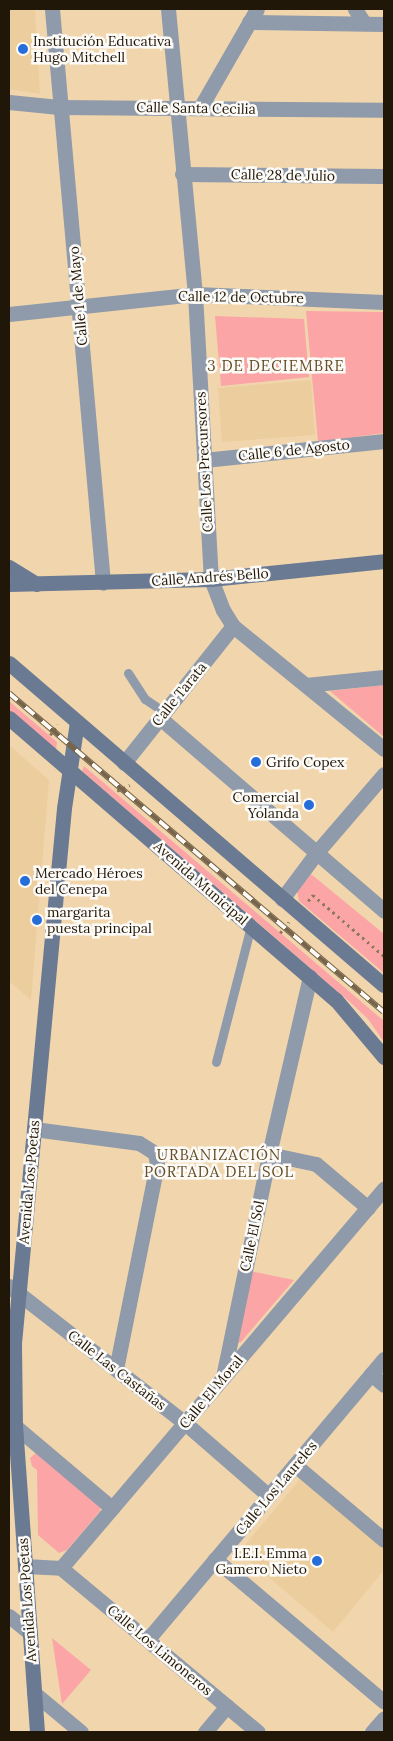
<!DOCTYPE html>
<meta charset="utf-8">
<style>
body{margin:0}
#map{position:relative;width:393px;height:1741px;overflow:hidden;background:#f1d6ad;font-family:Lora,serif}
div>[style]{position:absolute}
.built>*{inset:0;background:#eccd9d}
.green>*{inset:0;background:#fba5a6}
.path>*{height:2.5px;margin-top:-1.25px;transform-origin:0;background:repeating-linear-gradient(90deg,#8c795d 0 2.5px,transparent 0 6.5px)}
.lane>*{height:9px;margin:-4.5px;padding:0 4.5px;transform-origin:4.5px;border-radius:4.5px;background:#8f9aaa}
.street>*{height:15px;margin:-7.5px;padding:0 7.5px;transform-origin:7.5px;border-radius:7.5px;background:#8f9aaa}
.secondary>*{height:15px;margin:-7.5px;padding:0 7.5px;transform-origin:7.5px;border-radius:7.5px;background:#6b7a93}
.rail>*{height:5.5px;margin-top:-2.75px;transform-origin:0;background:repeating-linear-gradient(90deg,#fdfbf7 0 11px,#76654b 0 22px);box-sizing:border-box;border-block:1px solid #76654b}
.dots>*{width:14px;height:14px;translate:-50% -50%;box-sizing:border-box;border:2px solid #fdfbf7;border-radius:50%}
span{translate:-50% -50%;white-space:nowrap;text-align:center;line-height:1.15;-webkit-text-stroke:5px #fdfbf7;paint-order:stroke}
.poi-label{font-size:14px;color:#211708}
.left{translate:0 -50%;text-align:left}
.right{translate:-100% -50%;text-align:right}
.street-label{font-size:14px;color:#211708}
.neighbourhood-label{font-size:15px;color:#644d28;letter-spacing:1px}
.frame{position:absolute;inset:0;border:10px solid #211708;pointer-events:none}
</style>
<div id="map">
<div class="built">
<i style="clip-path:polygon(9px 9px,35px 9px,40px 94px,9px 89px)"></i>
<i style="clip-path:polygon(311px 380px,315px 435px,222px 442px,218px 388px)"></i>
<i style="clip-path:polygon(9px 745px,49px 780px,31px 1000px,9px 981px)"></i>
<i style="clip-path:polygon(301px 1478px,384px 1548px,384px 1570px,333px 1632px,239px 1552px)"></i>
</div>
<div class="green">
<i style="clip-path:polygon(306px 311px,384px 312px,384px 433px,318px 442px)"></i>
<i style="clip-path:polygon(215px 316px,304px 319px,309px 377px,221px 386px)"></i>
<i style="clip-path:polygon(384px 685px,384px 737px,330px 691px)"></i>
<i style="clip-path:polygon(9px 701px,57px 742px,56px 751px,9px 710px)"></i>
<i style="clip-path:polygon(84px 766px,384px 1021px,384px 1042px,368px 1019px,351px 1003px,82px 771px)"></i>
<i style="clip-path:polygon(311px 874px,384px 934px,384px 973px,299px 901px,297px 891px)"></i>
<i style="clip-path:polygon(250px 1271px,294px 1280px,241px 1342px,235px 1344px)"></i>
<i style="clip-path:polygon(37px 1452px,101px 1504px,100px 1511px,67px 1550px,59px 1553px,38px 1535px,37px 1470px,32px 1466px,30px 1458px)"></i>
<i style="clip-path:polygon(52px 1638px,91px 1670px,62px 1704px)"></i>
</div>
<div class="path">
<i style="left:50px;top:735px;width:13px;rotate:-51deg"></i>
<i style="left:117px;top:791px;width:14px;rotate:-25deg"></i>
<i style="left:308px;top:901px;width:8px;rotate:-50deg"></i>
<i style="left:313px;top:895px;width:94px;rotate:40.7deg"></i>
<i style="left:280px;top:933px;width:14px;rotate:-51deg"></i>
</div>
<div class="lane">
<i style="left:128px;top:673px;width:31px;rotate:57deg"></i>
<i style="left:145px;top:699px;width:23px;rotate:34deg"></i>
<i style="left:216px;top:1062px;width:140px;rotate:-75.6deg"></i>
</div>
<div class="street">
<i style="left:52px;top:9px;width:576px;rotate:84.92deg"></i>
<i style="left:168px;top:9px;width:286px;rotate:84.6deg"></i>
<i style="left:195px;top:294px;width:285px;rotate:86.8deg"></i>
<i style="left:211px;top:579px;width:33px;rotate:69deg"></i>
<i style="left:223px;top:610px;width:19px;rotate:58deg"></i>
<i style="left:233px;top:626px;width:195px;rotate:39.2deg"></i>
<i style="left:355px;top:9px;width:17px;rotate:57deg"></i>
<i style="left:249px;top:22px;width:135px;rotate:0.8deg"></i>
<i style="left:9px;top:102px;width:50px;rotate:5.7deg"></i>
<i style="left:59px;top:107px;width:325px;rotate:0.5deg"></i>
<i style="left:200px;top:108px;width:114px;rotate:-60.1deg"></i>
<i style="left:182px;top:174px;width:202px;rotate:0.6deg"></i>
<i style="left:9px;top:314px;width:187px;rotate:-6.1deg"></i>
<i style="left:195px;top:294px;width:189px;rotate:2.4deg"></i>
<i style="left:204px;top:460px;width:181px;rotate:-6deg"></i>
<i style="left:306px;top:685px;width:78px;rotate:-5.9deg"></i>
<i style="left:160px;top:718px;width:296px;rotate:40.7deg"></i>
<i style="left:124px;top:763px;width:175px;rotate:-51.5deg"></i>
<i style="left:282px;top:899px;width:59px;rotate:-53.3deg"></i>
<i style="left:317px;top:852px;width:103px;rotate:-49.3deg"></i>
<i style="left:34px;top:1129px;width:106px;rotate:7.6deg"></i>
<i style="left:139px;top:1143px;width:19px;rotate:32deg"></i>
<i style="left:155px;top:1153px;width:11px;rotate:80deg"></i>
<i style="left:157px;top:1164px;width:209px;rotate:101.3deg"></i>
<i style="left:269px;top:1154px;width:48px;rotate:12deg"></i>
<i style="left:316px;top:1164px;width:68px;rotate:40.2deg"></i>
<i style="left:9px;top:1286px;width:223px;rotate:37.9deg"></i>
<i style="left:185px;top:1423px;width:111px;rotate:41deg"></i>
<i style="left:371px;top:1374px;width:17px;rotate:40deg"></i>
<i style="left:223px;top:1377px;width:228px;rotate:-78.3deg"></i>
<i style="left:269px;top:1154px;width:182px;rotate:-77deg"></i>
<i style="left:9px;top:1421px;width:135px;rotate:40.2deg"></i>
<i style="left:295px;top:1465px;width:116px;rotate:40.1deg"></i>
<i style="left:215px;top:1559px;width:221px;rotate:40.2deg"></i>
<i style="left:25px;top:1566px;width:36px;rotate:3deg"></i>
<i style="left:61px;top:1568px;width:498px;rotate:-49.6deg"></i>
<i style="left:61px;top:1568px;width:256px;rotate:39.8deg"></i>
<i style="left:9px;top:1616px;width:27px;rotate:39deg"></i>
<i style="left:148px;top:1639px;width:366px;rotate:-49.9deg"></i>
<i style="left:34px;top:1693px;width:61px;rotate:39.7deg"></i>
<i style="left:205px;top:1732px;width:34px;rotate:-50deg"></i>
<i style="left:372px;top:1732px;width:18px;rotate:-49deg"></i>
</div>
<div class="secondary">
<i style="left:9px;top:567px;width:32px;rotate:32deg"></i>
<i style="left:9px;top:584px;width:202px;rotate:-1.4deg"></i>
<i style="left:211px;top:579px;width:174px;rotate:-5.9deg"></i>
<i style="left:9px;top:663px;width:494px;rotate:40.7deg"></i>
<i style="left:9px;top:718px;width:432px;rotate:40.8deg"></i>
<i style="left:336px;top:1000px;width:75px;rotate:49.9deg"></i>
<i style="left:37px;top:1732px;width:307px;rotate:-94.1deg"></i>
<i style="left:15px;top:1426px;width:83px;rotate:-90.7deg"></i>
<i style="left:14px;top:1343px;width:537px;rotate:-84.66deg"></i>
<i style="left:64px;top:808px;width:87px;rotate:-81.4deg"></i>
</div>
<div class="rail">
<i style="left:9px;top:693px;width:492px;rotate:40.4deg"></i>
</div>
<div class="dots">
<i style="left:23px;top:49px;background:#256dd9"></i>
<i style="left:256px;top:762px;background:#256dd9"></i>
<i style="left:309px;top:805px;background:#256dd9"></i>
<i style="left:25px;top:881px;background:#256dd9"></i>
<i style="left:37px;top:920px;background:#256dd9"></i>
<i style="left:317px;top:1561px;background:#256dd9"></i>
</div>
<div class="poi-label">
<span class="left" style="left:33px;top:49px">Institución Educativa<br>Hugo Mitchell</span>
<span class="left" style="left:266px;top:762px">Grifo Copex</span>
<span class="right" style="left:299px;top:805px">Comercial<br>Yolanda</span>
<span class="left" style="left:35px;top:881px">Mercado Héroes<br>del Cenepa</span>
<span class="left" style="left:47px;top:920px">margarita<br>puesta principal</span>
<span class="right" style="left:307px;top:1561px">I.E.I. Emma<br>Gamero Nieto</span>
</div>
<div class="street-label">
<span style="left:196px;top:108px;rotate:1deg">Calle Santa Cecilia</span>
<span style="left:283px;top:175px;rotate:1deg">Calle 28 de Julio</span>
<span style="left:78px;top:296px;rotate:-95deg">Calle 1 de Mayo</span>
<span style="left:241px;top:297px;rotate:1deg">Calle 12 de Octubre</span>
<span style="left:294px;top:450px;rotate:-6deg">Calle 6 de Agosto</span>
<span style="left:204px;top:462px;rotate:-93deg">Calle Los Precursores</span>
<span style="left:210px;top:577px;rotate:-4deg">Calle Andrés Bello</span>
<span style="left:179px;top:694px;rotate:-51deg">Calle Tarata</span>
<span style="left:201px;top:883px;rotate:41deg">Avenida Municipal</span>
<span style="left:29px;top:1182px;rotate:-85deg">Avenida Los Poetas</span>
<span style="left:252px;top:1236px;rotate:-78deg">Calle El Sol</span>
<span style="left:117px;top:1370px;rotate:38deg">Calle Las Castañas</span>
<span style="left:211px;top:1392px;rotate:-50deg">Calle El Moral</span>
<span style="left:276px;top:1488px;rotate:-50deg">Calle Los Laureles</span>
<span style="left:27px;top:1600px;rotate:-94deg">Avenida Los Poetas</span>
<span style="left:160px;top:1650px;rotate:40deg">Calle Los Limoneros</span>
</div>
<div class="neighbourhood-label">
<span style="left:276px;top:366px">3 DE DECIEMBRE</span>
<span style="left:219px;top:1163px">URBANIZACIÓN<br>PORTADA DEL SOL</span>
</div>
<div class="frame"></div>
</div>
